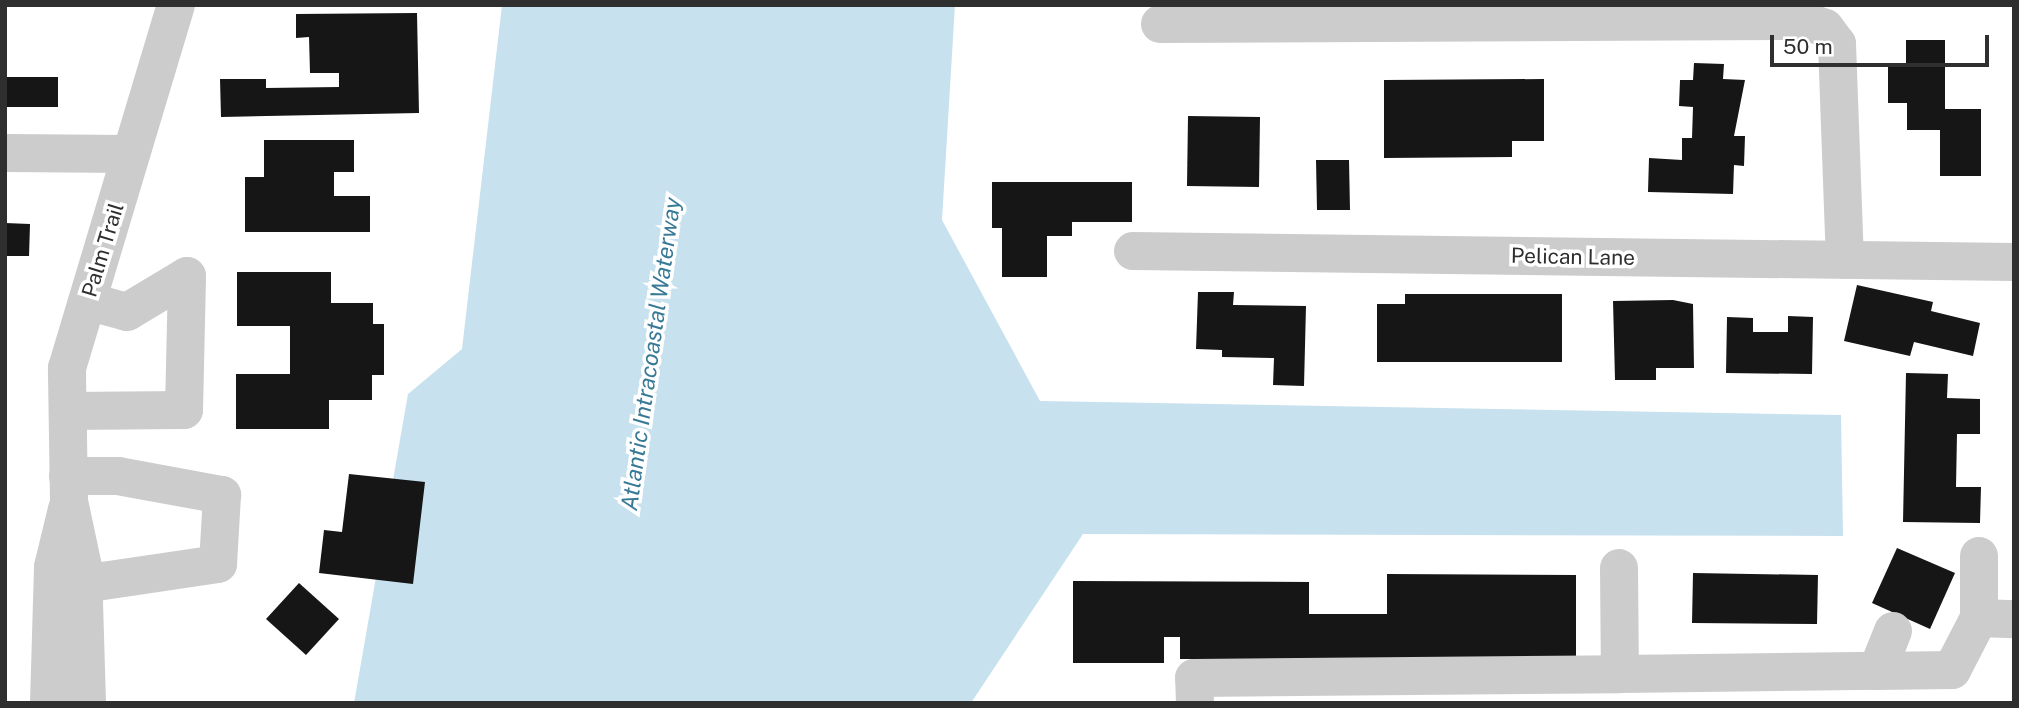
<!DOCTYPE html>
<style>
body{margin:0}
#map{position:relative;width:2019px;height:708px;overflow:hidden;background:#fff;font-family:"Public Sans",sans-serif}
div>[style]{position:absolute}
.water>*{inset:0;background:#c7e2ee}
.building>*{inset:0;background:#161616}
.minor>*{height:38px;margin:-19px;padding:0 19px;transform-origin:19px;border-radius:19px;background:#ccc}
span{translate:-50% -50%;white-space:nowrap;text-align:center;line-height:1.15;-webkit-text-stroke:7px #fff;paint-order:stroke}
.street-label{font-size:21px;color:#2f2f2f}
.water-label{font-size:23px;color:#387a96;font-style:italic}
.frame{position:absolute;inset:0;border:7px solid #2f2f2f;pointer-events:none}
.scale{position:absolute;left:1770px;top:35px;width:219px;height:32px;box-sizing:border-box;border:4px solid #2f2f2f;border-top:0;padding-left:9px;font-size:21px;line-height:24px;white-space:nowrap;color:#2f2f2f;-webkit-text-stroke:5px #fff;paint-order:stroke}
</style>
<div id="map">
<div class="water">
<i style="clip-path:polygon(502px 5px,955px 5px,942px 220px,1040px 401px,1841px 415px,1843px 536px,1083px 534px,971px 703px,354px 703px,408px 394px,462px 349px)"></i>
</div>
<div class="building">
<i style="clip-path:polygon(417px 13px,419px 113px,221px 117px,220px 79px,266px 79px,266px 88px,339px 87px,339px 73px,310px 73px,309px 37px,296px 38px,296px 14px)"></i>
<i style="clip-path:polygon(1906px 40px,1945px 40px,1945px 109px,1981px 109px,1981px 176px,1940px 176px,1940px 130px,1907px 130px,1907px 103px,1888px 103px,1888px 65px,1906px 65px)"></i>
<i style="clip-path:polygon(1694px 63px,1724px 64px,1723px 79px,1745px 80px,1734px 136px,1745px 136px,1744px 166px,1734px 165px,1733px 194px,1648px 192px,1649px 158px,1682px 160px,1682px 138px,1692px 138px,1693px 107px,1679px 106px,1680px 80px,1693px 80px)"></i>
<i style="clip-path:polygon(5px 77px,58px 77px,58px 107px,5px 107px)"></i>
<i style="clip-path:polygon(1544px 79px,1544px 141px,1512px 141px,1512px 157px,1384px 158px,1384px 80px)"></i>
<i style="clip-path:polygon(1188px 116px,1260px 117px,1259px 187px,1187px 186px)"></i>
<i style="clip-path:polygon(264px 140px,354px 140px,354px 172px,334px 172px,334px 196px,370px 196px,370px 232px,245px 232px,245px 177px,264px 177px)"></i>
<i style="clip-path:polygon(1316px 160px,1349px 160px,1350px 210px,1317px 210px)"></i>
<i style="clip-path:polygon(992px 182px,1132px 182px,1132px 222px,1072px 222px,1072px 236px,1047px 236px,1047px 277px,1002px 277px,1002px 228px,992px 228px)"></i>
<i style="clip-path:polygon(5px 223px,30px 224px,29px 256px,5px 256px)"></i>
<i style="clip-path:polygon(237px 272px,331px 272px,331px 303px,373px 303px,373px 324px,384px 324px,384px 375px,372px 375px,372px 400px,329px 400px,329px 429px,236px 429px,236px 374px,290px 374px,290px 326px,237px 326px)"></i>
<i style="clip-path:polygon(1857px 285px,1933px 302px,1931px 311px,1980px 323px,1973px 356px,1914px 342px,1910px 356px,1844px 341px)"></i>
<i style="clip-path:polygon(1198px 292px,1234px 292px,1233px 305px,1306px 306px,1304px 386px,1273px 385px,1274px 358px,1222px 357px,1222px 350px,1196px 349px)"></i>
<i style="clip-path:polygon(1405px 294px,1562px 294px,1562px 362px,1377px 362px,1377px 304px,1405px 304px)"></i>
<i style="clip-path:polygon(1673px 300px,1693px 304px,1694px 368px,1656px 368px,1656px 380px,1615px 380px,1613px 301px)"></i>
<i style="clip-path:polygon(1788px 316px,1813px 317px,1812px 374px,1726px 373px,1727px 317px,1753px 318px,1753px 332px,1788px 332px)"></i>
<i style="clip-path:polygon(1906px 373px,1948px 374px,1947px 398px,1980px 399px,1980px 434px,1957px 434px,1956px 487px,1981px 487px,1980px 523px,1903px 522px)"></i>
<i style="clip-path:polygon(349px 474px,425px 482px,413px 584px,319px 573px,324px 530px,342px 532px)"></i>
<i style="clip-path:polygon(1897px 548px,1955px 573px,1930px 629px,1872px 603px)"></i>
<i style="clip-path:polygon(1693px 573px,1818px 575px,1817px 624px,1692px 623px)"></i>
<i style="clip-path:polygon(1387px 574px,1576px 575px,1576px 660px,1180px 659px,1180px 637px,1164px 637px,1164px 663px,1073px 663px,1073px 581px,1309px 582px,1309px 614px,1387px 614px)"></i>
<i style="clip-path:polygon(299px 583px,339px 619px,306px 655px,266px 619px)"></i>
</div>
<div class="minor">
<i style="left:1160px;top:24px;width:645px;rotate:-0.27deg"></i>
<i style="left:1805px;top:21px;width:21px;rotate:19deg"></i>
<i style="left:1825px;top:28px;width:20px;rotate:53deg"></i>
<i style="left:1837px;top:44px;width:216px;rotate:87.9deg"></i>
<i style="left:5px;top:153px;width:126px;rotate:0.5deg"></i>
<i style="left:1133px;top:251px;width:881px;rotate:0.72deg"></i>
<i style="left:68px;top:411px;width:116px;rotate:-0.5deg"></i>
<i style="left:184px;top:410px;width:134px;rotate:-88.7deg"></i>
<i style="left:187px;top:276px;width:70px;rotate:149deg"></i>
<i style="left:127px;top:312px;width:41px;rotate:-164.6deg"></i>
<i style="left:68px;top:476px;width:50px"></i>
<i style="left:118px;top:476px;width:106px;rotate:10.4deg"></i>
<i style="left:222px;top:495px;width:69px;rotate:93.3deg"></i>
<i style="left:218px;top:564px;width:136px;rotate:171.6deg"></i>
<i style="left:1979px;top:556px;width:62px;rotate:90deg"></i>
<i style="left:1979px;top:618px;width:35px;rotate:2deg"></i>
<i style="left:1619px;top:568px;width:106px;rotate:89.5deg"></i>
<i style="left:1620px;top:674px;width:257px;rotate:-0.7deg"></i>
<i style="left:1893px;top:631px;width:43px;rotate:111.8deg"></i>
<i style="left:1877px;top:671px;width:75px;rotate:-0.8deg"></i>
<i style="left:1952px;top:670px;width:59px;rotate:-62.6deg"></i>
<i style="left:49px;top:703px;width:136px;rotate:-88.3deg"></i>
<i style="left:53px;top:567px;width:60px;rotate:-76.4deg"></i>
<i style="left:87px;top:703px;width:136px;rotate:-91.7deg"></i>
<i style="left:83px;top:567px;width:67px;rotate:-102deg"></i>
<i style="left:69px;top:501px;width:133px;rotate:-90.9deg"></i>
<i style="left:67px;top:368px;width:379px;rotate:-73.3deg"></i>
<i style="left:1195px;top:703px;width:25px;rotate:-92deg"></i>
<i style="left:1194px;top:678px;width:426px;rotate:-0.5deg"></i>
</div>
<div class="street-label">
<span style="left:103px;top:250px;rotate:-73deg">Palm Trail</span>
<span style="left:1573px;top:257px;rotate:1deg">Pelican Lane</span>
</div>
<div class="water-label">
<span style="left:651px;top:354px;rotate:-82deg">Atlantic Intracoastal Waterway</span>
</div>
<div class="frame"></div>
<div class="scale">50 m</div>
</div>
